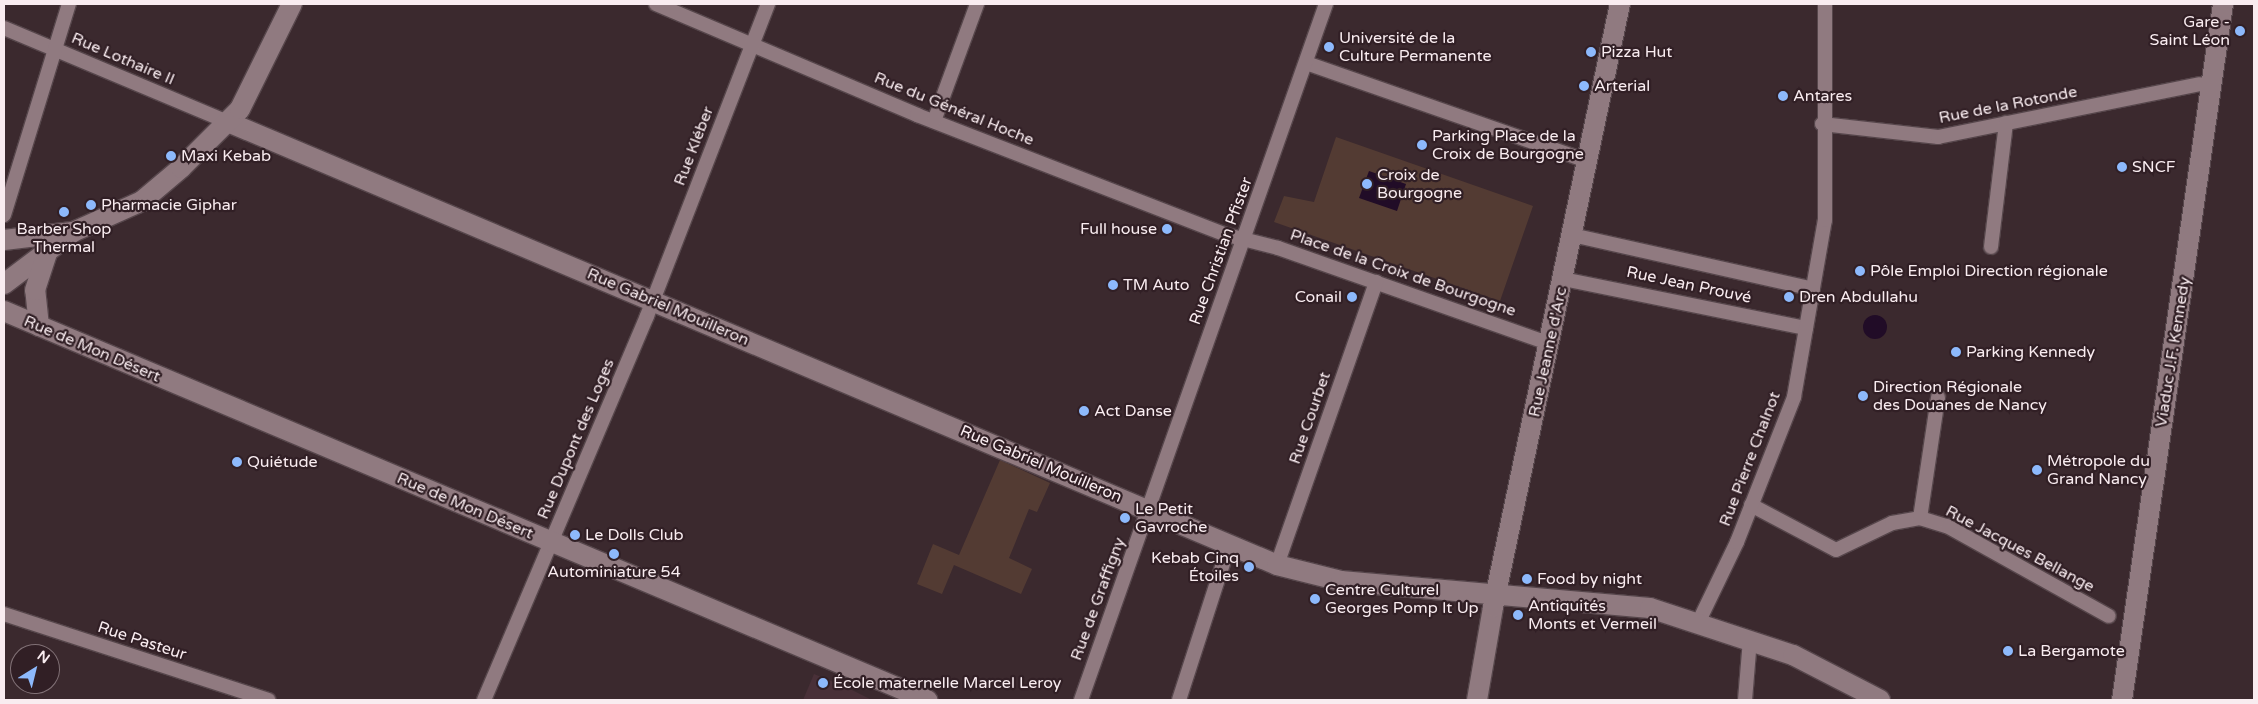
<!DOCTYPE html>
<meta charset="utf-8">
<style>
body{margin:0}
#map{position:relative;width:2258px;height:704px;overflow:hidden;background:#3b292e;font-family:"Varela Round",sans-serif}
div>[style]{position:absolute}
.built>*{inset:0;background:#493038}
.green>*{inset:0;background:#533b33}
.water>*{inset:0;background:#210c27}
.round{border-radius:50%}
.roads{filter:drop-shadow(1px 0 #56464b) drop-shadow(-1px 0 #56464b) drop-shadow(0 1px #56464b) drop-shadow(0 -1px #56464b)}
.street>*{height:14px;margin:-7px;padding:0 7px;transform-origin:7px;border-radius:7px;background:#907a80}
.secondary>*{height:20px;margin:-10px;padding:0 10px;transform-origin:10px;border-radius:10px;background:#907a80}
.dots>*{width:14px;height:14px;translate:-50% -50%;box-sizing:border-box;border:2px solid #311f25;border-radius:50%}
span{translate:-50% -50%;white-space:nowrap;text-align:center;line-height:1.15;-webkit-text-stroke:4.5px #311f25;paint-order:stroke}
.poi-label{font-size:16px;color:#f9ecf0}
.right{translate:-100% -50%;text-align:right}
.left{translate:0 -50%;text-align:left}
.street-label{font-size:16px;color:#f9ecf0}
.frame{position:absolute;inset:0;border:5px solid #f9ecf0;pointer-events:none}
.north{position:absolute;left:10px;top:644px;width:50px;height:50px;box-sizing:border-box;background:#311f25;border:1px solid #817176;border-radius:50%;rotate:36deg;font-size:14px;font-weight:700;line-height:20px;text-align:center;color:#f9ecf0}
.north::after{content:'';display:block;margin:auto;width:18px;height:22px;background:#8db9fc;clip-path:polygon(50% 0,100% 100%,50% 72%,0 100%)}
</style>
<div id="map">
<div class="built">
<i style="clip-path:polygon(814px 674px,848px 688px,872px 700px,803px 700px)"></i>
</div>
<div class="green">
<i style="clip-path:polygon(1336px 137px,1533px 206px,1500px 301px,1274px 222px,1284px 196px,1314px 202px)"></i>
<i style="clip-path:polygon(1000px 460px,1050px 483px,1037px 512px,1029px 509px,1009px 558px,1032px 569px,1021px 594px,954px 565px,942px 594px,917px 584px,933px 544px,959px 555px)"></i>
</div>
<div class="water">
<i style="clip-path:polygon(1369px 171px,1406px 184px,1397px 211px,1359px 198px)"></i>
<i class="round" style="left:1863px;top:315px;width:24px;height:24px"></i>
</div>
<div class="roads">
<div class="street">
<i style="left:656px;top:4px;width:284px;rotate:23deg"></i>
<i style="left:917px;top:115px;width:332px;rotate:21.2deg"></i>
<i style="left:1227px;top:235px;width:53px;rotate:14.3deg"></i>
<i style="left:1278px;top:248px;width:288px;rotate:19.4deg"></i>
<i style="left:4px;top:28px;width:243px;rotate:22.8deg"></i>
<i style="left:1306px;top:63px;width:298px;rotate:19.2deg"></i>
<i style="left:934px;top:121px;width:125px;rotate:-69.8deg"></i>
<i style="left:1822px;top:124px;width:117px;rotate:6.4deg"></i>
<i style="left:1938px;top:137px;width:267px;rotate:-11.4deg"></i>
<i style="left:4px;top:215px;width:221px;rotate:-72.9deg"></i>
<i style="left:1572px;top:235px;width:247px;rotate:12.6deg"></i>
<i style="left:1991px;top:247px;width:125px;rotate:-83.1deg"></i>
<i style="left:1563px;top:279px;width:248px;rotate:11.4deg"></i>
<i style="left:1751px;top:505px;width:96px;rotate:27.9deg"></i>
<i style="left:1836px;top:550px;width:62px;rotate:-25.7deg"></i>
<i style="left:1892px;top:523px;width:28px;rotate:-10deg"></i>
<i style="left:1920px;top:518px;width:28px;rotate:17deg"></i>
<i style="left:1947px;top:526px;width:185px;rotate:29.1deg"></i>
<i style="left:1920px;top:518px;width:122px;rotate:-81.5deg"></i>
<i style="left:1277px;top:565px;width:300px;rotate:-70.7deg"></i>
<i style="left:4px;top:614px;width:278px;rotate:18deg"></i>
<i style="left:1699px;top:621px;width:88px;rotate:-64.3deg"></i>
<i style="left:1737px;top:542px;width:156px;rotate:-68.5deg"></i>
<i style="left:1794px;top:397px;width:180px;rotate:-80.1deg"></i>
<i style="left:1825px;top:220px;width:216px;rotate:-90deg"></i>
<i style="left:484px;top:700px;width:417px;rotate:-67deg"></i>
<i style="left:647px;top:316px;width:335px;rotate:-68.8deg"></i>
<i style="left:1081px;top:700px;width:738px;rotate:-70.61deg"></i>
<i style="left:1179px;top:700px;width:163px;rotate:-72.1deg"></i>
<i style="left:1745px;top:700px;width:61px;rotate:-85.3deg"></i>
</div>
<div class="secondary">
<i style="left:228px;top:122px;width:1139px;rotate:22.89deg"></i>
<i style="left:1277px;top:565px;width:66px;rotate:14deg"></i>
<i style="left:1341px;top:581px;width:310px;rotate:5deg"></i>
<i style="left:1650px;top:608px;width:151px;rotate:18.2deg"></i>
<i style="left:1793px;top:655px;width:98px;rotate:27.3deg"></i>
<i style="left:4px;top:240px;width:67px;rotate:-6.8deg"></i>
<i style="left:4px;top:284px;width:86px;rotate:-37deg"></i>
<i style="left:73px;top:232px;width:76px;rotate:-24.2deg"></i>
<i style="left:142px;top:201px;width:51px;rotate:-40.2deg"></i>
<i style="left:181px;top:168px;width:83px;rotate:-45deg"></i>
<i style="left:240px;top:109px;width:117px;rotate:-63.7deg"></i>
<i style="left:4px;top:311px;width:1002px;rotate:22.85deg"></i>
<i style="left:39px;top:326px;width:36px;rotate:-96deg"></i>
<i style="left:35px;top:290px;width:42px;rotate:-72deg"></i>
<i style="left:1477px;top:700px;width:94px;rotate:-80.2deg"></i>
<i style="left:1493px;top:607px;width:616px;rotate:-78.11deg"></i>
<i style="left:2122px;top:700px;width:703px;rotate:-81.74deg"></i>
</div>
</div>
<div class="dots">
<i style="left:2240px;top:31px;background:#8db9fc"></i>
<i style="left:1329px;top:47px;background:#8db9fc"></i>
<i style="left:1591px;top:52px;background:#8db9fc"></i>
<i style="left:1584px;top:86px;background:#8db9fc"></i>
<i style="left:1783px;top:96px;background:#8db9fc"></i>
<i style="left:1422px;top:145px;background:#8db9fc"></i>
<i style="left:171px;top:156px;background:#8db9fc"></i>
<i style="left:2122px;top:167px;background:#8db9fc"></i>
<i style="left:1367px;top:184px;background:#8db9fc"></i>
<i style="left:91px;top:205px;background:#8db9fc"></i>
<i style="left:64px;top:212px;background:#8db9fc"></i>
<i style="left:1167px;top:229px;background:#8db9fc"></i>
<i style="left:1860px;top:271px;background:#8db9fc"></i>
<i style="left:1113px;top:285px;background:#8db9fc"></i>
<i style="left:1352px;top:297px;background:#8db9fc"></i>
<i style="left:1789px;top:297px;background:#8db9fc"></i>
<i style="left:1956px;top:352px;background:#8db9fc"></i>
<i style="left:1863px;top:396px;background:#8db9fc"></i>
<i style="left:1084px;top:411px;background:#8db9fc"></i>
<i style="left:237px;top:462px;background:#8db9fc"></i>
<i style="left:2037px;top:470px;background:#8db9fc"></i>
<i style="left:1125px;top:518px;background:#8db9fc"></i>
<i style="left:575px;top:535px;background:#8db9fc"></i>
<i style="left:614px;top:554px;background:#8db9fc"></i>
<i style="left:1249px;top:567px;background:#8db9fc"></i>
<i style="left:1527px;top:579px;background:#8db9fc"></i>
<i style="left:1315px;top:599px;background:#8db9fc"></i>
<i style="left:1518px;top:615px;background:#8db9fc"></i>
<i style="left:2008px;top:651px;background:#8db9fc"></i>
<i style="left:823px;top:683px;background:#8db9fc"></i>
</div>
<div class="poi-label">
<span class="right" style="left:2230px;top:31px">Gare -<br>Saint Léon</span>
<span class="left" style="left:1339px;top:47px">Université de la<br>Culture Permanente</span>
<span class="left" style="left:1601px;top:52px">Pizza Hut</span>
<span class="left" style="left:1594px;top:86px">Arterial</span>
<span class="left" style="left:1793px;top:96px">Antares</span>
<span class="left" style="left:1432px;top:145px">Parking Place de la<br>Croix de Bourgogne</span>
<span class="left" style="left:181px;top:156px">Maxi Kebab</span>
<span class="left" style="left:2132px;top:167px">SNCF</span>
<span class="left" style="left:1377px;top:184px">Croix de<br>Bourgogne</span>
<span class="left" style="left:101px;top:205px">Pharmacie Giphar</span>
<span style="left:64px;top:238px">Barber Shop<br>Thermal</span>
<span class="right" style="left:1157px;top:229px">Full house</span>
<span class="left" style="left:1870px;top:271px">Pôle Emploi Direction régionale</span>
<span class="left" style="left:1123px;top:285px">TM Auto</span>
<span class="right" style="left:1342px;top:297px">Conail</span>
<span class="left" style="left:1799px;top:297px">Dren Abdullahu</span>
<span class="left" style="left:1966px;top:352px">Parking Kennedy</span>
<span class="left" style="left:1873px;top:396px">Direction Régionale<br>des Douanes de Nancy</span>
<span class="left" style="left:1094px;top:411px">Act Danse</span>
<span class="left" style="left:2047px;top:470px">Métropole du<br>Grand Nancy</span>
<span class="left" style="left:247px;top:462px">Quiétude</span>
<span class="left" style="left:1135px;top:518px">Le Petit<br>Gavroche</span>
<span class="left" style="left:585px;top:535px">Le Dolls Club</span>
<span class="right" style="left:1239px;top:567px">Kebab Cinq<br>Étoiles</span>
<span style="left:614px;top:572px">Autominiature 54</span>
<span class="left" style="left:1537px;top:579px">Food by night</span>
<span class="left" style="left:1325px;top:599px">Centre Culturel<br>Georges Pomp It Up</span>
<span class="left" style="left:1528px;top:615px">Antiquités<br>Monts et Vermeil</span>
<span class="left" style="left:2018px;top:651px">La Bergamote</span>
<span class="left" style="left:833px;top:683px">École maternelle Marcel Leroy</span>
</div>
<div class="street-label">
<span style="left:123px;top:59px;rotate:23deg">Rue Lothaire II</span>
<span style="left:2008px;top:105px;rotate:-11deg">Rue de la Rotonde</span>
<span style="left:954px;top:109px;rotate:22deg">Rue du Général Hoche</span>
<span style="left:694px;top:146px;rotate:-69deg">Rue Kléber</span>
<span style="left:1221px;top:251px;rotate:-70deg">Rue Christian Pfister</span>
<span style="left:1403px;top:273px;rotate:19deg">Place de la Croix de Bourgogne</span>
<span style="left:1689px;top:285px;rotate:12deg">Rue Jean Prouvé</span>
<span style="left:668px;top:307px;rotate:23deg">Rue Gabriel Mouilleron</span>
<span style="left:92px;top:349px;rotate:23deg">Rue de Mon Désert</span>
<span style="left:1548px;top:352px;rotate:-78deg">Rue Jeanne d'Arc</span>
<span style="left:2173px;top:352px;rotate:-81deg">Viaduc J.F. Kennedy</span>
<span style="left:1310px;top:418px;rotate:-71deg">Rue Courbet</span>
<span style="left:576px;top:439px;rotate:-67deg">Rue Dupont des Loges</span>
<span style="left:1750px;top:459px;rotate:-69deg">Rue Pierre Chalnot</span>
<span style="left:1041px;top:464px;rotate:23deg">Rue Gabriel Mouilleron</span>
<span style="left:465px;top:506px;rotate:23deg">Rue de Mon Désert</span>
<span style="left:2020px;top:549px;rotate:28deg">Rue Jacques Bellange</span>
<span style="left:1098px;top:599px;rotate:-70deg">Rue de Graffigny</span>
<span style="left:142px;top:641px;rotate:18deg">Rue Pasteur</span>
</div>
<div class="frame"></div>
<div class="north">N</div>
</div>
